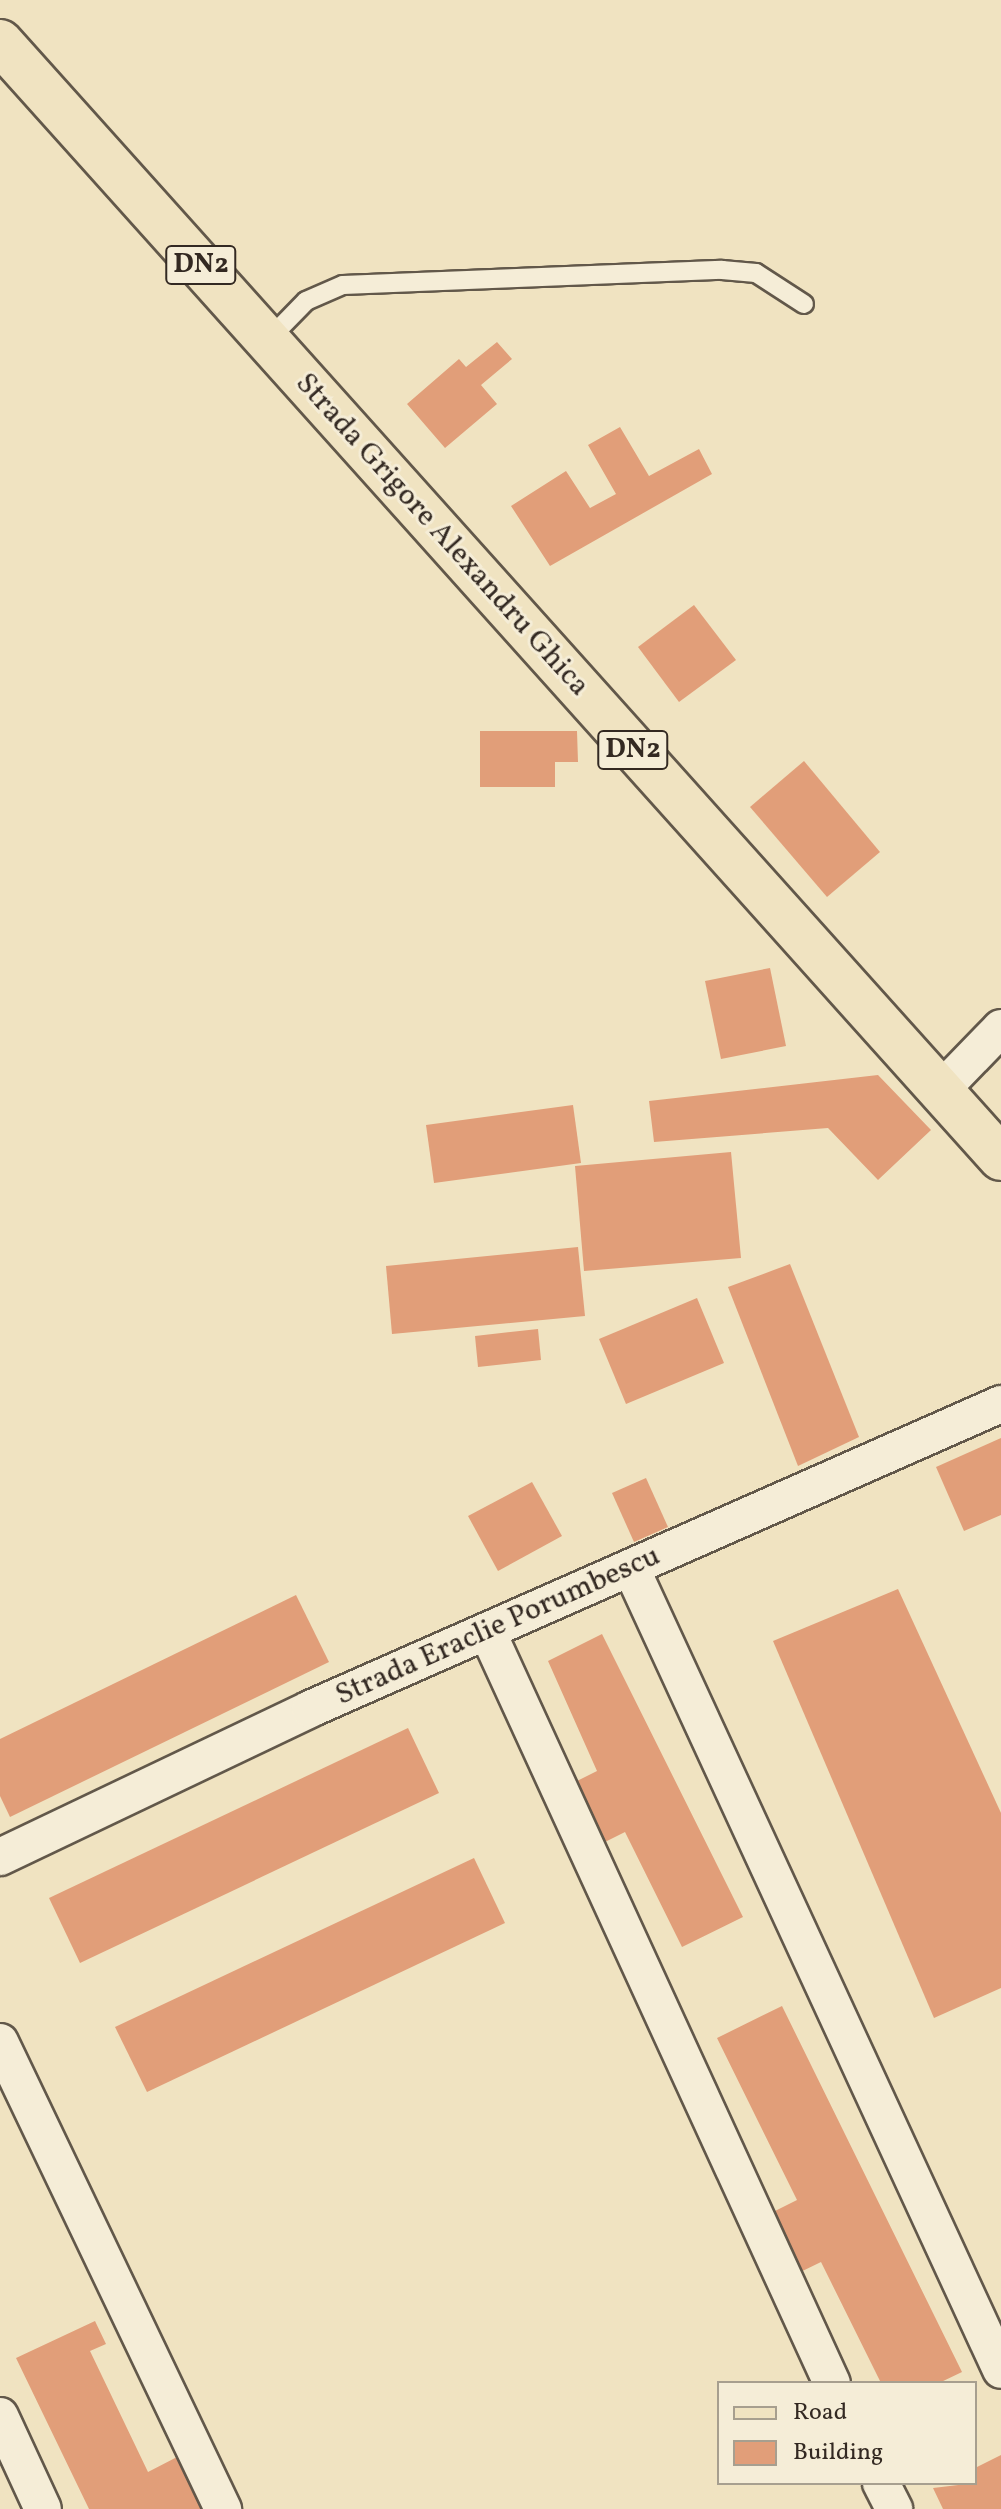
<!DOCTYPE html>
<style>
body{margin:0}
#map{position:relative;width:1001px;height:2509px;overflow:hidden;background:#f0e3c1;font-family:Vollkorn,serif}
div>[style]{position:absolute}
.building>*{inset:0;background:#e19e79}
.roads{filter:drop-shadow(2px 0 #62584a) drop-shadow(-2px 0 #62584a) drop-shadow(0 2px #62584a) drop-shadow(0 -2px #62584a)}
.lane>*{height:18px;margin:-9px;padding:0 9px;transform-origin:9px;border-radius:9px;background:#f5edd7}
.street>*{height:36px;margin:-18px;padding:0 18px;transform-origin:18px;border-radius:18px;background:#f5edd7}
.primary>*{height:44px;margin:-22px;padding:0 22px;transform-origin:22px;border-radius:22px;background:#f0e3c1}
span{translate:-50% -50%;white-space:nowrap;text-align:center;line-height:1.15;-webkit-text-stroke:6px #f5edd7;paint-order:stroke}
.shield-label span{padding:2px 6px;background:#f5edd7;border:2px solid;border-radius:6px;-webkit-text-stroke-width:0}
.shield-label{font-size:28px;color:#332922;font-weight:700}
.street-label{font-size:30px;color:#332922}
.legend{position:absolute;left:717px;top:2381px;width:260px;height:104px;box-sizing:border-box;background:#f5edd7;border:2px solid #a79f8f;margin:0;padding:10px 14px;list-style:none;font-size:24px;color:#332922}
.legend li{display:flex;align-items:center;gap:16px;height:40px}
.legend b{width:40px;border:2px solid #a79f8f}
</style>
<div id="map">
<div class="building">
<i style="clip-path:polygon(497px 342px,512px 359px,481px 385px,497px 404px,445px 448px,407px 404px,459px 359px,466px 367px)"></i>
<i style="clip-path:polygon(620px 427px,649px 476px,699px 449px,712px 474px,550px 566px,511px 506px,566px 471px,590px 508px,616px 494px,588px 445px)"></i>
<i style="clip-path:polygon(694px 605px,736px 660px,679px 702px,638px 647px)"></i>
<i style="clip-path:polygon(480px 731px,577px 731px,578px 762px,555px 762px,555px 787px,480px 787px)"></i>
<i style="clip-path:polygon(804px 761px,880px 852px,827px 897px,750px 807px)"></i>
<i style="clip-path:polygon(770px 968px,786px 1046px,721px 1059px,705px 981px)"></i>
<i style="clip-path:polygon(878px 1075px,931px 1130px,878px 1180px,828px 1128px,654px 1142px,649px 1101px)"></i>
<i style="clip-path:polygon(573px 1105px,581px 1163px,434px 1183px,426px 1125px)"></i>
<i style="clip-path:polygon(731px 1152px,741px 1258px,584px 1271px,575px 1166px)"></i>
<i style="clip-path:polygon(578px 1247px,585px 1316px,392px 1334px,386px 1266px)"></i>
<i style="clip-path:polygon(790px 1264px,859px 1437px,798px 1466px,728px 1287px)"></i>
<i style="clip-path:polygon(697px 1298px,724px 1363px,626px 1404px,599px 1339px)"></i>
<i style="clip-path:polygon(538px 1329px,541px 1360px,478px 1367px,475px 1336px)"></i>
<i style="clip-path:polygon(1001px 1438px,1001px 1515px,964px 1531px,936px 1467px)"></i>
<i style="clip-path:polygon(646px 1478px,668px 1527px,634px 1542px,612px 1493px)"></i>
<i style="clip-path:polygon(532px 1482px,562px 1536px,498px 1571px,468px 1516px)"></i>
<i style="clip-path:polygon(898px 1589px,1001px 1813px,1001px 1988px,934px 2018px,773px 1641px)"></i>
<i style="clip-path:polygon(296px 1595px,329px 1662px,10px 1817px,0 1796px,0 1739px)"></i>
<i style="clip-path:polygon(602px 1634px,743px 1917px,682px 1947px,625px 1832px,595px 1847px,565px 1787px,597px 1771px,548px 1661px)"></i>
<i style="clip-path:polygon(408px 1728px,439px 1793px,80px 1963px,49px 1898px)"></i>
<i style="clip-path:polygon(474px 1858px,505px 1923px,147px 2092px,115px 2027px)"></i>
<i style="clip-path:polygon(782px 2006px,962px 2372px,939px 2383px,881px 2383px,821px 2262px,786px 2279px,757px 2220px,797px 2200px,717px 2038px)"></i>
<i style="clip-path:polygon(95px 2321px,106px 2344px,90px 2351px,148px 2472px,179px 2456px,204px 2509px,89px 2509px,16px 2358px)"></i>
<i style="clip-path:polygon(1001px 2455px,1001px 2509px,943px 2509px,933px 2488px,975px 2483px,975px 2468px)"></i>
</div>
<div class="roads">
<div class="lane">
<i style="left:268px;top:340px;width:54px;rotate:-45.7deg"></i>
<i style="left:306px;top:301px;width:40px;rotate:-23.4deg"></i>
<i style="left:343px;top:285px;width:379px;rotate:-2.3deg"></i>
<i style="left:722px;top:270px;width:34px;rotate:5deg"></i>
<i style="left:756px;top:273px;width:57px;rotate:32.9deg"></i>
</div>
<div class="street">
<i style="left:939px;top:1092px;width:89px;rotate:-45.9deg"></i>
<i style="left:631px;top:1568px;width:883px;rotate:65.23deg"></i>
<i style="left:487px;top:1631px;width:827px;rotate:65.36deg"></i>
<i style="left:0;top:1857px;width:344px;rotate:-25.5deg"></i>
<i style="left:310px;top:1709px;width:755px;rotate:-23.82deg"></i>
<i style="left:0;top:2042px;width:518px;rotate:64.47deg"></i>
<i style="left:0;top:2416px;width:102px;rotate:65.2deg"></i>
<i style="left:881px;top:2483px;width:29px;rotate:63deg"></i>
</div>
<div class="primary">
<i style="left:0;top:42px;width:1499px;rotate:48.11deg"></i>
</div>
</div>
<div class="shield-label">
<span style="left:201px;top:265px">DN2</span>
<span style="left:633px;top:750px">DN2</span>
</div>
<div class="street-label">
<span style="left:442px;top:535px;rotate:48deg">Strada Grigore Alexandru Ghica</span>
<span style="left:498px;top:1626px;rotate:-24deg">Strada Eraclie Porumbescu</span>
</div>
<ul class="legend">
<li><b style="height:10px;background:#f0e3c1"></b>Road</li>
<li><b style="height:22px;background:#e19e79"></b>Building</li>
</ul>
</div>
